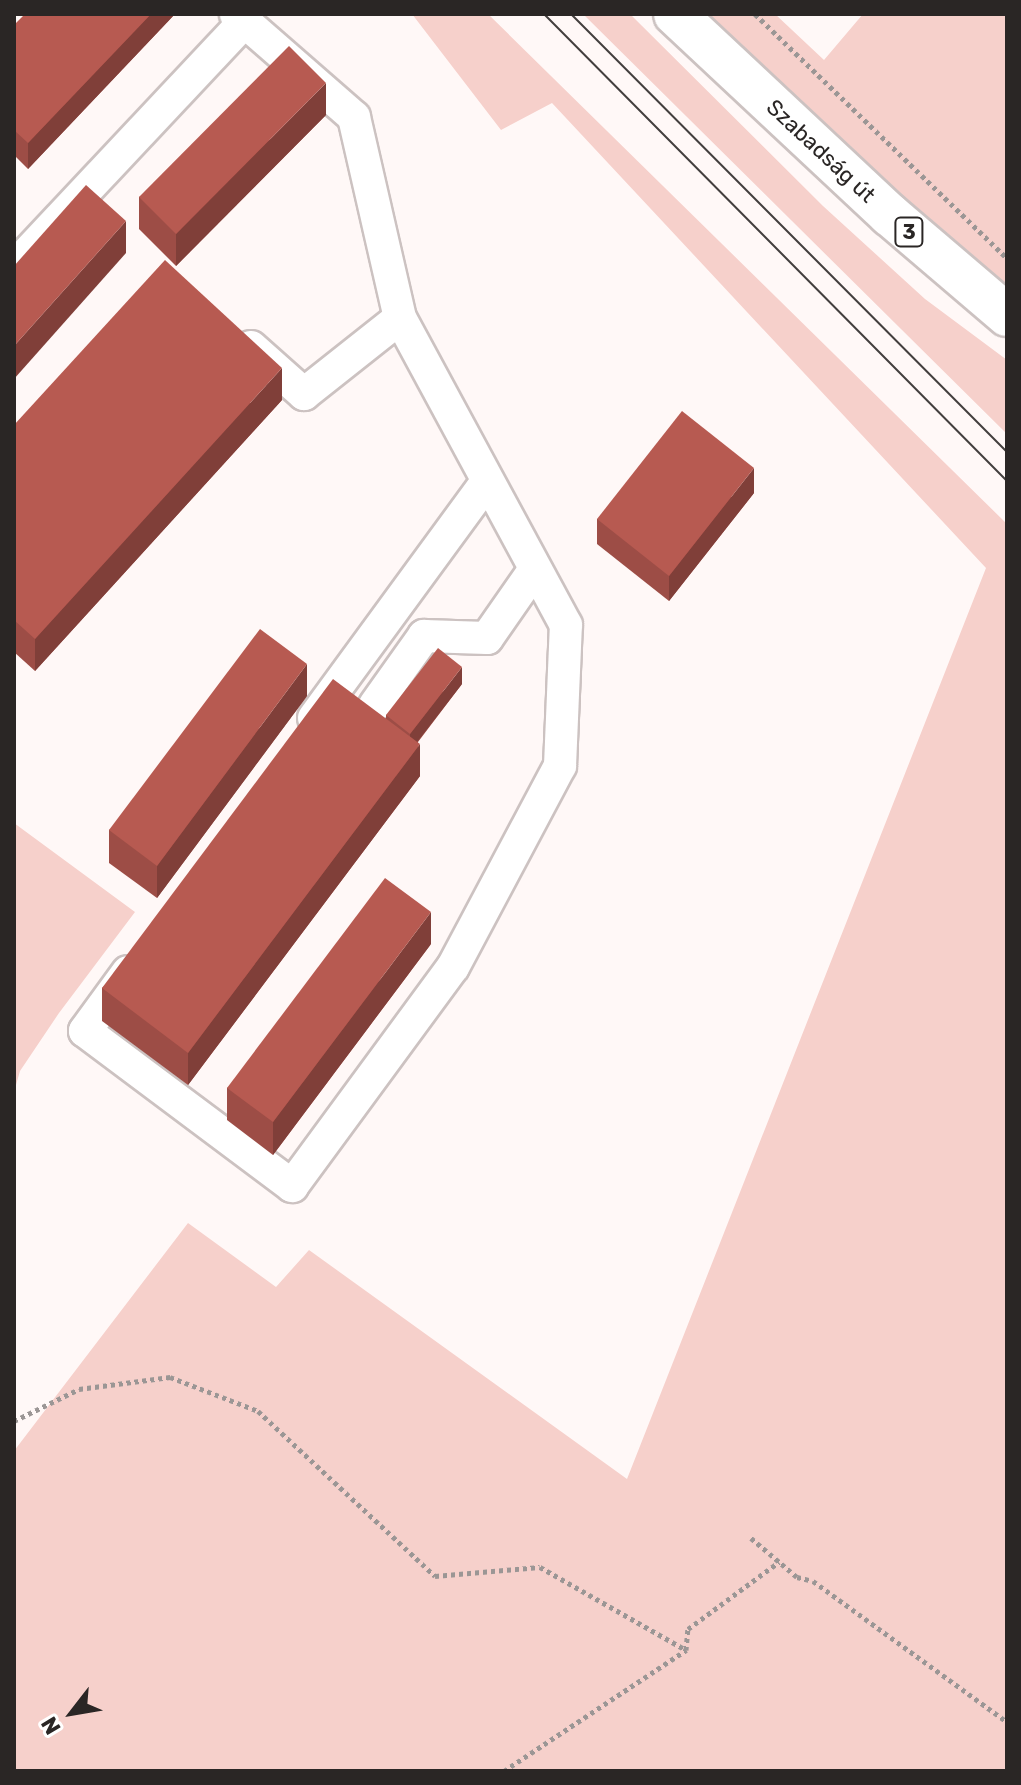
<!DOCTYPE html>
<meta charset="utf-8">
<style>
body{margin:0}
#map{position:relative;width:1021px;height:1785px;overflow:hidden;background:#fff8f7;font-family:Rubik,sans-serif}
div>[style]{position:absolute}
.green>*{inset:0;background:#f6d0cb}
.path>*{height:5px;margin-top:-2.5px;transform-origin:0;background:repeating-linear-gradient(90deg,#9b9695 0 4px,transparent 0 8px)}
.roads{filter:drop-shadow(2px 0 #ccc2c1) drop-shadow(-2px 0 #ccc2c1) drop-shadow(0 2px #ccc2c1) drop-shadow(0 -2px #ccc2c1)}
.minor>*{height:32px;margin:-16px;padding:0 16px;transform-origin:16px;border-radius:16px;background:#fff}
.major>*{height:42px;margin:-21px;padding:0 21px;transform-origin:21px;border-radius:21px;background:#fff}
.tram>*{height:2px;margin:-1px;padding:0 1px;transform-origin:1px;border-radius:1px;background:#433f3e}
.wall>*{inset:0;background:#9d4d46}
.shaded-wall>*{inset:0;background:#803f39}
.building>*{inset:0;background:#b75a51}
span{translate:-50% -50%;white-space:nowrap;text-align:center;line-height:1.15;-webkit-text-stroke:7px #fff;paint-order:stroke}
.shield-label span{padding:2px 6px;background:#fff;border:2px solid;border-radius:6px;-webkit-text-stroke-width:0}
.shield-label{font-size:20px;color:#2a2625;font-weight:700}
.street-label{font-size:22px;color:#2a2625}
.frame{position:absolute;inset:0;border:16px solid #2a2625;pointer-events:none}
.north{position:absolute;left:32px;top:1673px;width:80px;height:80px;-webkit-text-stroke:6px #fff;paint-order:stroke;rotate:239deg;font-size:22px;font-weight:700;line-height:32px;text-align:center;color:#2a2625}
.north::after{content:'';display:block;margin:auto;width:28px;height:36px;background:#2a2625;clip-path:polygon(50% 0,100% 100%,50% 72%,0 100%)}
</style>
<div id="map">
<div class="green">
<i style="clip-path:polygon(412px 14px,488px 14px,1007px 524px,1007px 1771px,14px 1771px,14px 1451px,188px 1223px,276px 1287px,309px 1250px,627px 1479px,986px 568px,552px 103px,501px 130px)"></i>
<i style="clip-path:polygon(583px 14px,630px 14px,823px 206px,925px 299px,1007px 360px,1007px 434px)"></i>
<i style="clip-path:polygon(699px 14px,775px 14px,824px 60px,863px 14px,1007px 14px,1007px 295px)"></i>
<i style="clip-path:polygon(14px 823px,135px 912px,59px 1013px,20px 1071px,14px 1092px)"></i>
</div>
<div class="path">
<i style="left:755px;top:14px;width:351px;rotate:44.1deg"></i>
<i style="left:14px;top:1421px;width:72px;rotate:-26.2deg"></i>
<i style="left:79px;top:1389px;width:92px;rotate:-7.5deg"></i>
<i style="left:170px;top:1377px;width:94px;rotate:21.1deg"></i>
<i style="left:258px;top:1411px;width:242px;rotate:43deg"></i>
<i style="left:435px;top:1576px;width:105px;rotate:-4.9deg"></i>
<i style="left:540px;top:1567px;width:168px;rotate:29.6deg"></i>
<i style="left:751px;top:1538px;width:60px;rotate:40.3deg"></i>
<i style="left:797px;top:1577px;width:16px;rotate:14deg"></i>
<i style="left:813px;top:1581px;width:240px;rotate:36deg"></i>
<i style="left:504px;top:1771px;width:219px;rotate:-33.6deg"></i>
<i style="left:686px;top:1650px;width:21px;rotate:-85deg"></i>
<i style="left:688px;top:1629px;width:113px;rotate:-36.4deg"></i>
</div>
<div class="roads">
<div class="minor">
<i style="left:14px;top:267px;width:336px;rotate:-46.8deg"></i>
<i style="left:251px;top:347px;width:71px;rotate:41.6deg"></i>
<i style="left:304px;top:394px;width:122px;rotate:-38.4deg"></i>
<i style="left:375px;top:705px;width:85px;rotate:-54.6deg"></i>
<i style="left:424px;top:636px;width:63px;rotate:1.8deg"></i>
<i style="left:487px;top:638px;width:84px;rotate:-55.2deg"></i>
<i style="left:314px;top:718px;width:293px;rotate:-53.8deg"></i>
<i style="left:128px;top:972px;width:73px;rotate:126.1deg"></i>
<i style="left:85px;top:1031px;width:259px;rotate:36.8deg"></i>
<i style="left:292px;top:1186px;width:272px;rotate:-53.7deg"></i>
<i style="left:453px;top:967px;width:228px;rotate:-62deg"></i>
<i style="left:560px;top:766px;width:141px;rotate:-87.6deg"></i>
<i style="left:566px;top:625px;width:349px;rotate:-118.4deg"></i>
<i style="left:400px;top:318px;width:206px;rotate:-102.9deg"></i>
<i style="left:354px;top:117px;width:157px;rotate:-138.9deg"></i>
</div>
<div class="major">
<i style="left:675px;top:14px;width:294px;rotate:43.1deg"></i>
<i style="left:890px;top:215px;width:154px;rotate:40.5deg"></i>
</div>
</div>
<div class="tram">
<i style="left:544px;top:14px;width:658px;rotate:45.25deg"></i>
<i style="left:571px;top:14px;width:618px;rotate:45.13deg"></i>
</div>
<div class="wall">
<i style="clip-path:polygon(175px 14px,28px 169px,14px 155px,14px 25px)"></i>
<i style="clip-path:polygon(326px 115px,176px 266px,139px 229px,139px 197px)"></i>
<i style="clip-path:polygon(282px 400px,35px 671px,14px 652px,14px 425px)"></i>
<i style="clip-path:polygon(754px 493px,669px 601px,597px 544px,597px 519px)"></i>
<i style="clip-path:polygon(462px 684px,418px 742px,420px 776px,188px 1085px,102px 1021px,102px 988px,386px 718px,386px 715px)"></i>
<i style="clip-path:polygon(307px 696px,157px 898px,109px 863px,109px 830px)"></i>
<i style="clip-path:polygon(431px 944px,273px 1155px,227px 1120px,227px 1088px)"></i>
</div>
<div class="shaded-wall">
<i style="clip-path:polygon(151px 14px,175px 14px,28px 169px,28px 143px)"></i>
<i style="clip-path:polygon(326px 83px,326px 115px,176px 266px,176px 234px)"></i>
<i style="clip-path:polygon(126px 221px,126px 253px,14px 379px,14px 346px)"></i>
<i style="clip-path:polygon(282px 368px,282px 400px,35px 671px,35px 639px)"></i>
<i style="clip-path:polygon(754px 468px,754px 493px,669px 601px,669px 576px)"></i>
<i style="clip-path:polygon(307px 664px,307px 696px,157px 898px,157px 866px)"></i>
<i style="clip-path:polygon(462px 667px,462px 684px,410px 751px,410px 734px)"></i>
<i style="clip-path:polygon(420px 744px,420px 776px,188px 1085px,188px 1053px)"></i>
<i style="clip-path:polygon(431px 912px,431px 944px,273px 1155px,273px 1122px)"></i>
</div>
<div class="building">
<i style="clip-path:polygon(25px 14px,151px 14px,28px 143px,14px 130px,14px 25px)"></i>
<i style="clip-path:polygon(289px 46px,326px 83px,176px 234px,139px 197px)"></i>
<i style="clip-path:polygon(86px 185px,126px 221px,14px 346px,14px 266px)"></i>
<i style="clip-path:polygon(165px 260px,282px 368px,35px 639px,14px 620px,14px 425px)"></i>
<i style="clip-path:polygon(682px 411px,754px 468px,669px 576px,597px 519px)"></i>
<i style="clip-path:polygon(260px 629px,307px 664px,157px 866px,109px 830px)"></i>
<i style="clip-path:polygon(438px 648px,462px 667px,410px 734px,386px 715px)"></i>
<i style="clip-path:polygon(333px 679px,420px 744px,188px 1053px,102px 988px)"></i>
<i style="clip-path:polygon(385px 878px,431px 912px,273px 1122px,227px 1088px)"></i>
</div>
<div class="shield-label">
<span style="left:909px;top:232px">3</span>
</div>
<div class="street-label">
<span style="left:821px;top:151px;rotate:43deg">Szabadság út</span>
</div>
<div class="frame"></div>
<div class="north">N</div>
</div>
